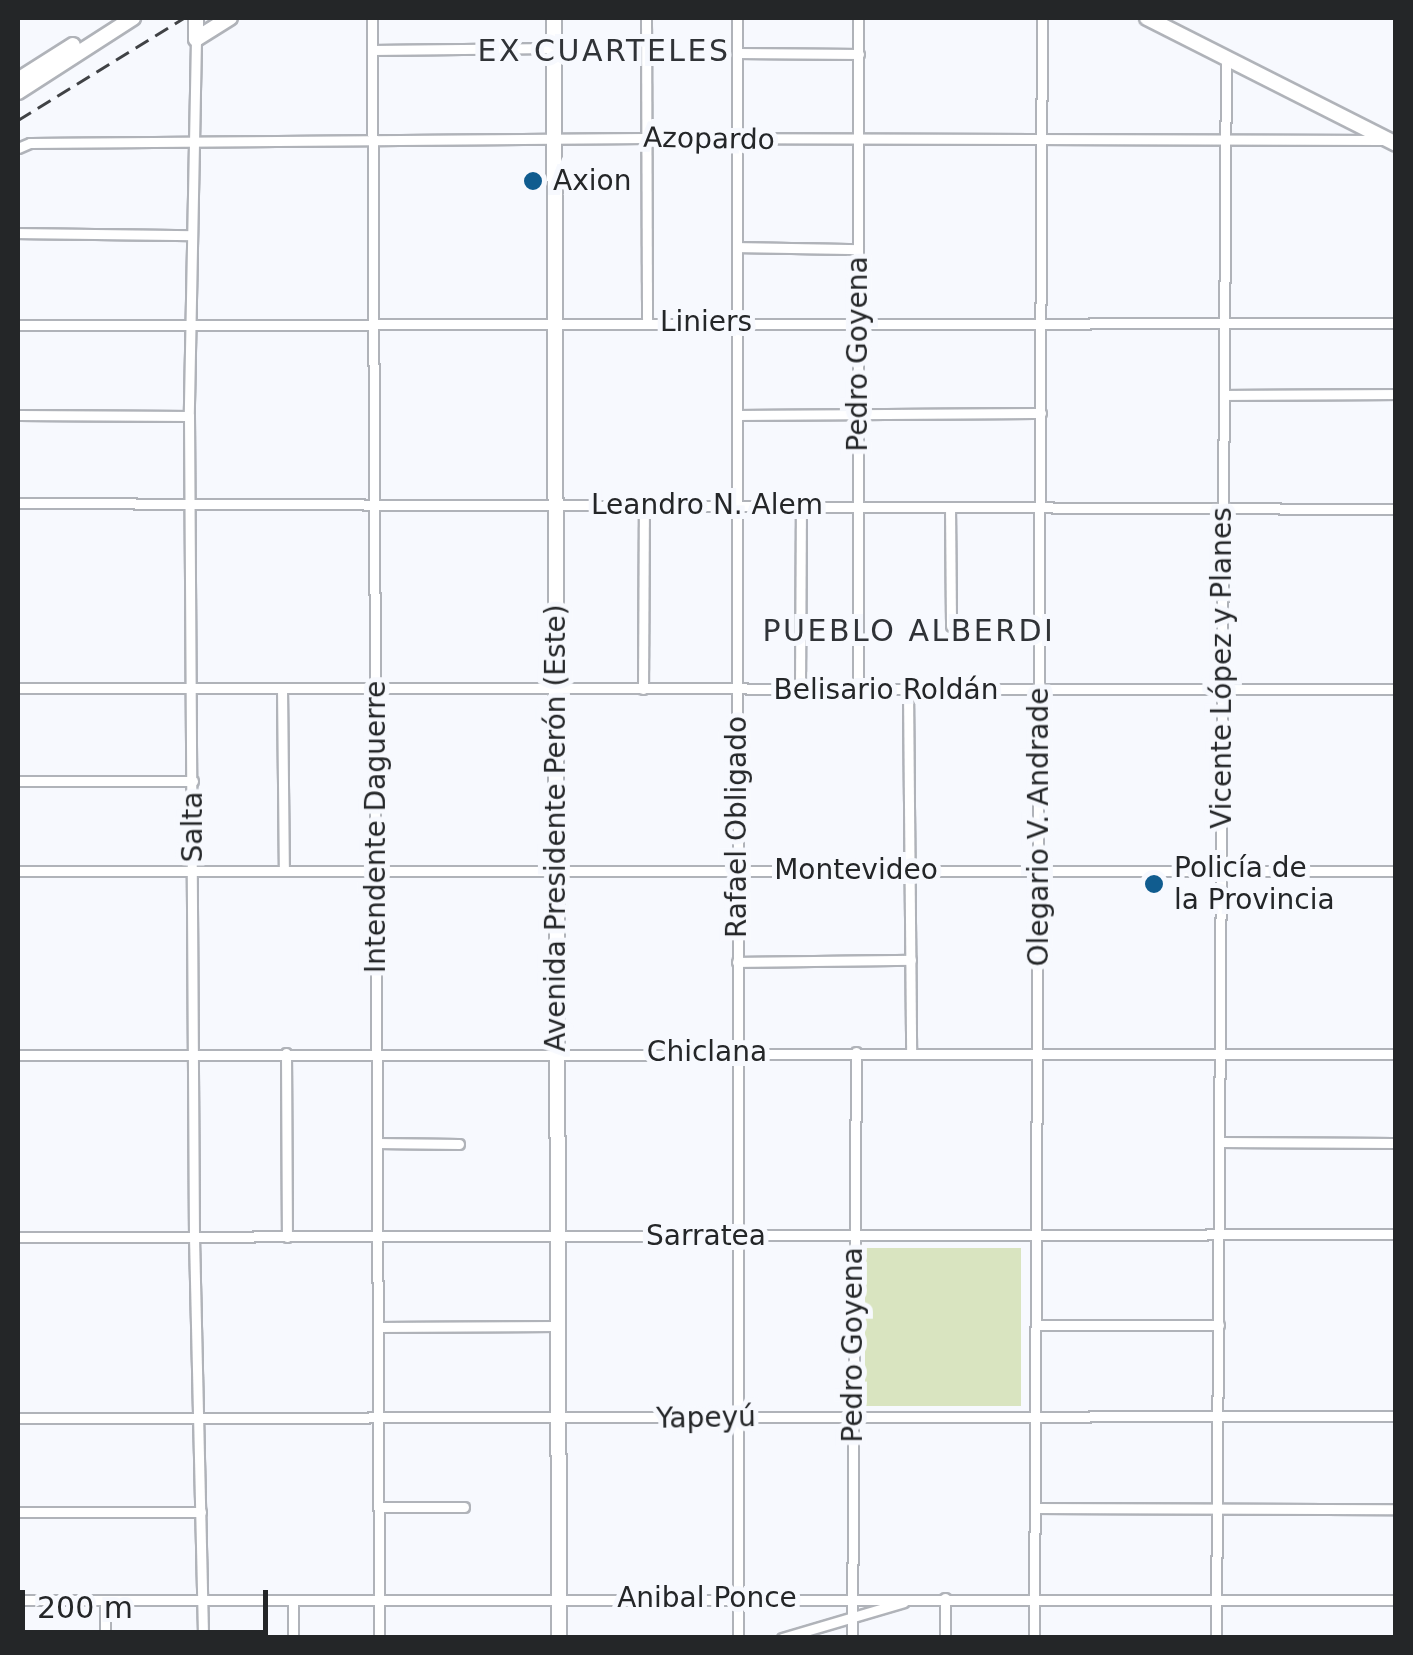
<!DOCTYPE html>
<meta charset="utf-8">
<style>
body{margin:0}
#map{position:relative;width:1413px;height:1655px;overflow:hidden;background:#f7f9fe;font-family:"DejaVu Sans",sans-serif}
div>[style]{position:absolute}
.green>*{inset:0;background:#d9e4c0}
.roads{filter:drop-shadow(2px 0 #b0b3b9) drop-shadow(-2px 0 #b0b3b9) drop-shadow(0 2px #b0b3b9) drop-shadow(0 -2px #b0b3b9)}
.minor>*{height:9px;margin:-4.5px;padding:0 4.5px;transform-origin:4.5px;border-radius:4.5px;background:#fff}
.secondary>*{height:14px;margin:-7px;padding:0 7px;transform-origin:7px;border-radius:7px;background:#fff}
.rail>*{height:2.5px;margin-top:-1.25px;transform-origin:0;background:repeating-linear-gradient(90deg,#404245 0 15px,transparent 0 23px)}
.dots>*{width:28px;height:28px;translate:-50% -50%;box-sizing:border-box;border:5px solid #f7f9fe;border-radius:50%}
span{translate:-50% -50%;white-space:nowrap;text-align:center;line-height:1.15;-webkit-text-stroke:10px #f7f9fe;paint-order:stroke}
.street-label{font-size:28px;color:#242628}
.poi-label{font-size:28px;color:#242628}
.left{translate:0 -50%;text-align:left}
.neighbourhood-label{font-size:30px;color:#303337;letter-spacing:2.5px}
.frame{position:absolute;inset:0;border:20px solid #242628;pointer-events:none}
.scale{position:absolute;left:20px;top:1590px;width:248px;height:45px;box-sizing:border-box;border:5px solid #242628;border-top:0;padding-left:12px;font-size:30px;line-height:35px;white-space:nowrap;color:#242628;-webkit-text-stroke:8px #f7f9fe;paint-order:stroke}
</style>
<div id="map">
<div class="green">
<i style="clip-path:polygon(865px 1248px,1021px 1248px,1021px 1406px,865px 1406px)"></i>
</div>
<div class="roads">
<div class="minor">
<i style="left:372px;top:18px;width:1620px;rotate:89.75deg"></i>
<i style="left:646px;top:18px;width:303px;rotate:89.8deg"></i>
<i style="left:737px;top:18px;width:1620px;rotate:89.96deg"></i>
<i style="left:196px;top:39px;width:377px;rotate:91.1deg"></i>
<i style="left:189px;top:416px;width:821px;rotate:89.65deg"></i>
<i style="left:194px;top:1237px;width:401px;rotate:88.7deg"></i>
<i style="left:372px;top:50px;width:181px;rotate:-0.6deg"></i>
<i style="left:737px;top:53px;width:122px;rotate:0.5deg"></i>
<i style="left:18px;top:148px;width:13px;rotate:-23deg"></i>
<i style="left:30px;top:143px;width:616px;rotate:-0.47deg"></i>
<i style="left:646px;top:138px;width:737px;rotate:0.16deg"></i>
<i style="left:18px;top:233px;width:173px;rotate:0.7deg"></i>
<i style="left:738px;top:247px;width:120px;rotate:1deg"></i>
<i style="left:18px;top:325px;width:1378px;rotate:-0.08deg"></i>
<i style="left:1224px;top:395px;width:172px;rotate:-0.3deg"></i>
<i style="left:18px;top:415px;width:171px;rotate:0.3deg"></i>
<i style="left:737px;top:415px;width:304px;rotate:-0.4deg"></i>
<i style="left:18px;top:503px;width:1378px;rotate:0.25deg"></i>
<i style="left:950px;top:507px;width:119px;rotate:89.5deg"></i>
<i style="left:18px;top:688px;width:1378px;rotate:0.04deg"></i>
<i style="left:282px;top:688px;width:183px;rotate:89.4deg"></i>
<i style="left:643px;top:689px;width:184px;rotate:-89.7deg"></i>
<i style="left:800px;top:690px;width:185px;rotate:-89.7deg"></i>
<i style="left:858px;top:690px;width:672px;rotate:-90deg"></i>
<i style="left:908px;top:690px;width:362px;rotate:89.5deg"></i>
<i style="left:18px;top:781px;width:175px"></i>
<i style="left:18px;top:871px;width:1378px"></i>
<i style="left:737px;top:962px;width:174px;rotate:-0.7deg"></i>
<i style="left:286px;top:1053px;width:184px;rotate:89.7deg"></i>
<i style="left:18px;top:1055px;width:1378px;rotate:-0.04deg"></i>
<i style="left:1220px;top:1142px;width:176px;rotate:0.3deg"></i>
<i style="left:377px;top:1143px;width:82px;rotate:0.7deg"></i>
<i style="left:18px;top:1237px;width:1378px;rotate:-0.12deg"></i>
<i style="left:1036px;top:1325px;width:183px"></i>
<i style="left:378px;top:1327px;width:178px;rotate:-0.3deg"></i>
<i style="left:18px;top:1418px;width:1378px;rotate:-0.08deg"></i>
<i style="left:379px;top:1507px;width:85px"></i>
<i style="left:1035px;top:1508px;width:361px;rotate:0.2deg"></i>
<i style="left:18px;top:1512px;width:183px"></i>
<i style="left:18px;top:1600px;width:1378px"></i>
<i style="left:293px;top:1600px;width:38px;rotate:90deg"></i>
<i style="left:105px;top:1638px;width:38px;rotate:-90deg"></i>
<i style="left:782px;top:1638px;width:127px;rotate:-16.4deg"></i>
<i style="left:852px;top:1638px;width:586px;rotate:-89.61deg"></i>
<i style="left:945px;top:1638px;width:40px;rotate:-90deg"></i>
<i style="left:1034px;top:1638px;width:1620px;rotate:-89.72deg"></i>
<i style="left:1216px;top:1638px;width:1580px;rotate:-89.64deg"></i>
</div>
<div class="secondary">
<i style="left:554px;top:18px;width:1620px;rotate:89.82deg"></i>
<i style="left:1147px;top:18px;width:279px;rotate:26.8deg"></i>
<i style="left:196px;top:39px;width:40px;rotate:-32deg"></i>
<i style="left:196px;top:39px;width:21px;rotate:-90deg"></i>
<i style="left:18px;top:80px;width:65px;rotate:-32.5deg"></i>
<i style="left:18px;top:92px;width:137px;rotate:-32.8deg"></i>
</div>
</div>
<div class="rail">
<i style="left:18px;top:120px;width:195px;rotate:-31.6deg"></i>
</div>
<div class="dots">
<i style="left:533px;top:181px;background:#105c8f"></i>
<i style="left:1154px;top:884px;background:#105c8f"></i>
</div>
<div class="street-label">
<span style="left:709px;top:139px;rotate:1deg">Azopardo</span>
<span style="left:706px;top:322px">Liniers</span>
<span style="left:858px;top:354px;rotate:-90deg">Pedro Goyena</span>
<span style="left:707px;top:505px">Leandro N. Alem</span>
<span style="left:1222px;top:668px;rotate:-90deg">Vicente López y Planes</span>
<span style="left:886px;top:690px">Belisario Roldán</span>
<span style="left:193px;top:827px;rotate:-90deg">Salta</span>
<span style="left:376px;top:827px;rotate:-90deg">Intendente Daguerre</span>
<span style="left:737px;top:827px;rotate:-90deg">Rafael Obligado</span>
<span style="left:1039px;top:827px;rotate:-90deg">Olegario V. Andrade</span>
<span style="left:556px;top:828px;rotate:-90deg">Avenida Presidente Perón (Este)</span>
<span style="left:856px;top:870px">Montevideo</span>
<span style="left:707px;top:1052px">Chiclana</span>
<span style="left:706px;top:1236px">Sarratea</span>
<span style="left:853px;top:1345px;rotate:-90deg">Pedro Goyena</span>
<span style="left:706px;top:1418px;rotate:-1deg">Yapeyú</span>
<span style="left:707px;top:1598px">Anibal Ponce</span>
</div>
<div class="poi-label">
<span class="left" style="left:553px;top:181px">Axion</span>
<span class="left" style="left:1174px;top:884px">Policía de<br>la Provincia</span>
</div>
<div class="neighbourhood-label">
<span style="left:604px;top:51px">EX CUARTELES</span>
<span style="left:909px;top:631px">PUEBLO ALBERDI</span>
</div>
<div class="frame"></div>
<div class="scale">200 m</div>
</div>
